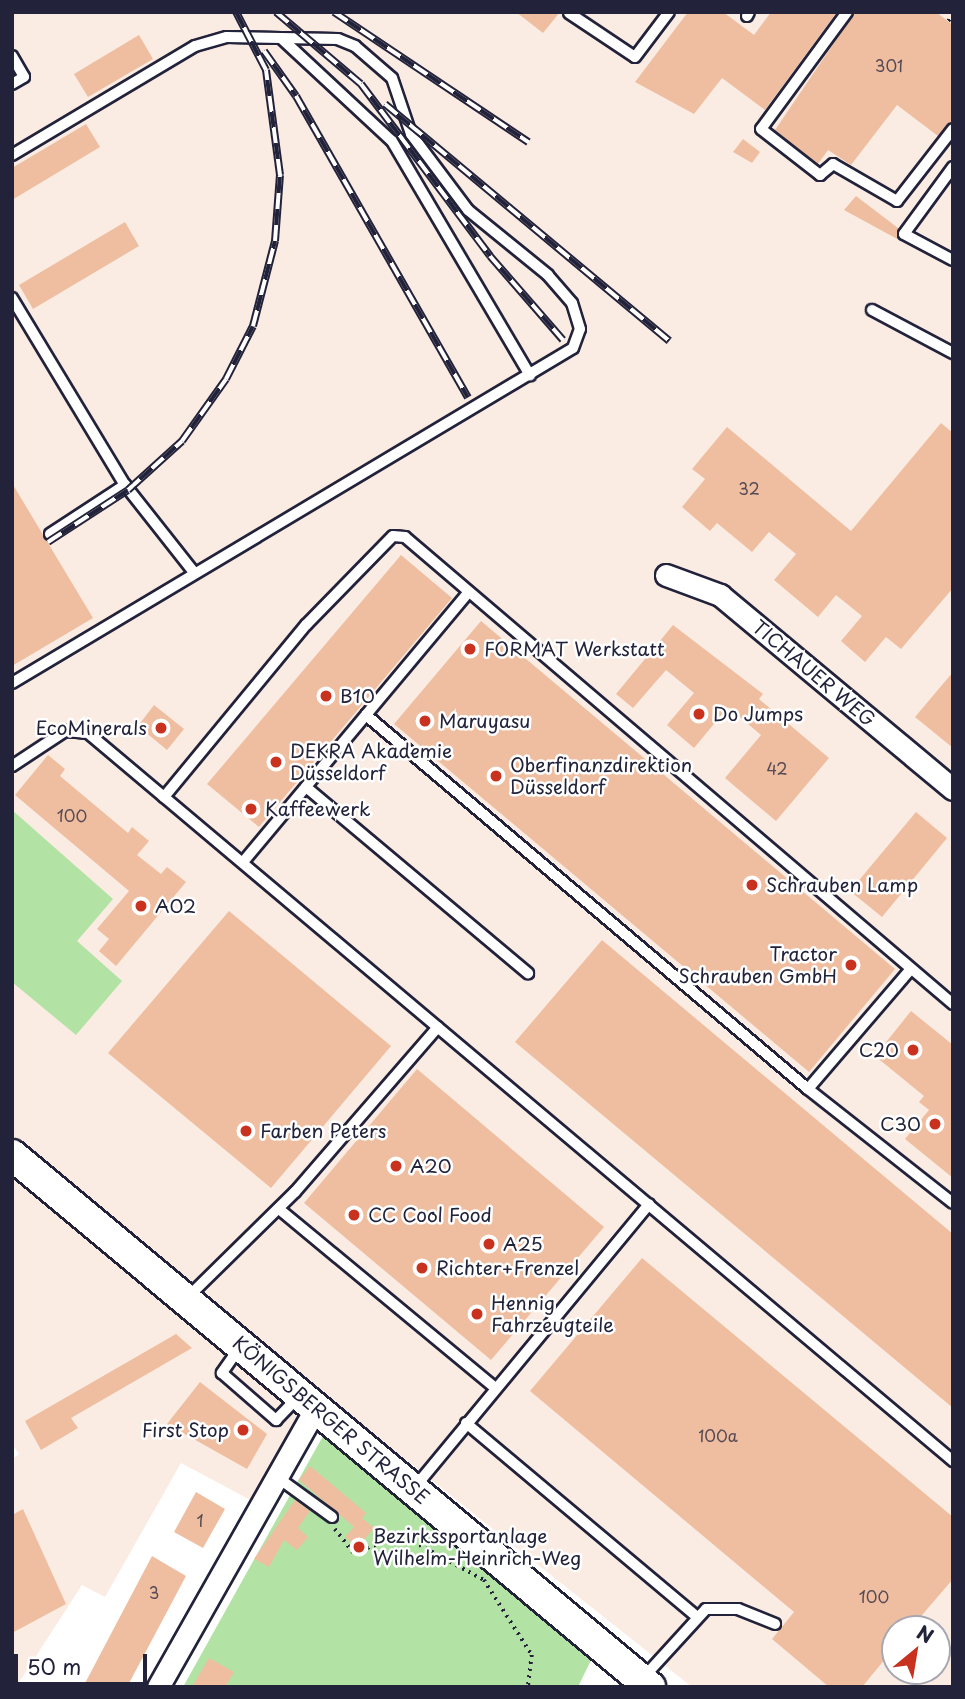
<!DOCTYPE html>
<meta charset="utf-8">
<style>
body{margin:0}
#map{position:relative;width:965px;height:1699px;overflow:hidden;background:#fff;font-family:"Playpen Sans",sans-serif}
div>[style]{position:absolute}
.built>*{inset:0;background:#faece2}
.green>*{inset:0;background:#b2e3a4}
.building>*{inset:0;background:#efbea0}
.path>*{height:3.5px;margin-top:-1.75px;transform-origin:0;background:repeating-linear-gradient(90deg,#22223b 0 2px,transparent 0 7px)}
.roads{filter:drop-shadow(2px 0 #22223b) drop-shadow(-2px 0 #22223b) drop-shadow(0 2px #22223b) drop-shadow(0 -2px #22223b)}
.lane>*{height:10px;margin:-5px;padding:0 5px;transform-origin:5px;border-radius:5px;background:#fff}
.street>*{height:21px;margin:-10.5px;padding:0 10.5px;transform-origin:10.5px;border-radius:10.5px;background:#fff}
.secondary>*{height:30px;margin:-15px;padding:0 15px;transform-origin:15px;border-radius:15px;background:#fff}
.rail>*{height:8px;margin-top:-4px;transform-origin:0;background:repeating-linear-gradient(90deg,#fff 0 16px,#22223b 0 32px);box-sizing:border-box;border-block:2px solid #22223b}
.dots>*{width:19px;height:19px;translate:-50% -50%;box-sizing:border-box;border:4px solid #fff;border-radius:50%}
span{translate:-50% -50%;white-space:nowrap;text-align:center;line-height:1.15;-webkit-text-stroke:5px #fff;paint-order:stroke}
.number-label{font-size:16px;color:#554954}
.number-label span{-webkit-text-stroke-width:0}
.poi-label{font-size:19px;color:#22223b}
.left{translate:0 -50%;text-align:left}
.right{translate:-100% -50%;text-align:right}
.street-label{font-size:19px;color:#22223b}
.frame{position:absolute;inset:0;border:14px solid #22223b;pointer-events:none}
.north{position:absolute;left:881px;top:1615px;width:70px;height:70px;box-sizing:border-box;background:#fff;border:2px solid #a7a7b1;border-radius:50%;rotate:30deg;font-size:19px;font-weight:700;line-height:28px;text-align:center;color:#22223b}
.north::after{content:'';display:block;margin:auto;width:24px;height:32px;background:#c8321e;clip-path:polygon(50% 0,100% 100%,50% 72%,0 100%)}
.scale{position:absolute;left:14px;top:1654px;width:133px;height:32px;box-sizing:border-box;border:4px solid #22223b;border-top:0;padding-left:9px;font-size:21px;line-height:24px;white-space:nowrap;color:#22223b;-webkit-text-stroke:5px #fff;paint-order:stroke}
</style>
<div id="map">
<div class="built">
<i style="clip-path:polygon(evenodd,12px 12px,953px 12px,953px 1687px,692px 1687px,318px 1390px,256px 1503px,181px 1463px,105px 1597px,82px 1585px,16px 1687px,12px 1681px,12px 1459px,19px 1454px,12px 1444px,12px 12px,895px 1629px,937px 1629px,937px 1671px,895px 1671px,895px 1629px)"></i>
</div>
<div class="green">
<i style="clip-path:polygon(12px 810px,113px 899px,77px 941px,122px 981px,76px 1035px,12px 982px)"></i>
<i style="clip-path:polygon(323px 1436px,592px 1658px,578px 1687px,183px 1687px)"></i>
</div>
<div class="building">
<i style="clip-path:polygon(516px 12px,560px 12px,543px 33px)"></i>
<i style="clip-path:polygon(688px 12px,723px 12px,754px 35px,771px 12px,837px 12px,765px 110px,722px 78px,694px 114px,635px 82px)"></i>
<i style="clip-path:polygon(855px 12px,936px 12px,953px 25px,953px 119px,938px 136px,897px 105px,851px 165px,828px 150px,818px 164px,775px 130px)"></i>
<i style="clip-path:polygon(139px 35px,153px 59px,88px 97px,74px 74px)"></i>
<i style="clip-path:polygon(86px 124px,100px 147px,12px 200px,12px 168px)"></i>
<i style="clip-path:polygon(743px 139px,760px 152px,752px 163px,733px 152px)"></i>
<i style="clip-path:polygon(856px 196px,898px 228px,899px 240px,844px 210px)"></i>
<i style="clip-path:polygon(125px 222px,139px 246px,33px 309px,19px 285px)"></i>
<i style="clip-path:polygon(941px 423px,953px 433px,953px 588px,901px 649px,886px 637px,865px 662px,841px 641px,862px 616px,836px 595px,818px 617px,774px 580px,796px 554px,769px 532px,752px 552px,717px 523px,710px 531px,682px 507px,705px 479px,692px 469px,727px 427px,851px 531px)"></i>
<i style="clip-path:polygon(12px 483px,93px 618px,12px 666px)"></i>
<i style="clip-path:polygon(401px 555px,452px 598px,259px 827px,207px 784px)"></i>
<i style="clip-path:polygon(481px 621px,895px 969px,809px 1072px,394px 724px)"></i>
<i style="clip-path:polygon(673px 625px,763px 694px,759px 699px,829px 758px,776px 821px,725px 778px,761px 735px,728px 707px,694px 748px,667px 725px,694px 693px,666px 670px,633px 708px,616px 694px)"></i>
<i style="clip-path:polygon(953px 672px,953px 748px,915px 717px)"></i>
<i style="clip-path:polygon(154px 705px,184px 729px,167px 750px,138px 726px)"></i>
<i style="clip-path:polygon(48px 755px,65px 769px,60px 776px,128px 833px,132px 827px,149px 841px,137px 855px,161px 874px,167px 867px,186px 882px,116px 966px,99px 951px,109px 939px,97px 929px,129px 891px,15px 795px)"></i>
<i style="clip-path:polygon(916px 812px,947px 838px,882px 917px,850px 891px)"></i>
<i style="clip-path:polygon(229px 911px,391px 1046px,271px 1188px,108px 1053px)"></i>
<i style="clip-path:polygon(602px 940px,953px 1234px,953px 1408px,515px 1042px)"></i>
<i style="clip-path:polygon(911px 1011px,953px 1045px,953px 1178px,905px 1139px,929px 1110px,919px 1102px,924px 1096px,875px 1056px)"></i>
<i style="clip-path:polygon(417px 1069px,604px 1227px,491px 1360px,304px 1203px)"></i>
<i style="clip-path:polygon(642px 1258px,953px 1517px,953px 1579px,910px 1629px,895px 1629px,895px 1647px,862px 1687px,829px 1687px,772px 1639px,794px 1612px,530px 1391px)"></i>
<i style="clip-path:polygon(176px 1334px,192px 1348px,71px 1418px,78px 1428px,41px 1450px,25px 1421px)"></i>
<i style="clip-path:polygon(200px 1382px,267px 1434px,247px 1469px,167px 1424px)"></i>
<i style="clip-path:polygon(310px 1466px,366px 1513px,362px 1518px,374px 1528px,358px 1547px,345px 1537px,354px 1527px,299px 1480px)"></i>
<i style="clip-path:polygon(196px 1492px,225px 1509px,203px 1548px,174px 1532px)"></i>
<i style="clip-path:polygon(295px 1500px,310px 1511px,298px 1528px,308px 1537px,297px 1550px,284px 1540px,269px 1567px,254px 1559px)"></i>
<i style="clip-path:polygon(23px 1509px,66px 1604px,12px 1633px,12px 1515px)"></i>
<i style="clip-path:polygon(152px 1556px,186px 1576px,127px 1687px,83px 1687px)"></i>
<i style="clip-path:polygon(209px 1658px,234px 1672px,225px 1687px,192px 1687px)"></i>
</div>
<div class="path">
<i style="left:948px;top:21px;width:8px;rotate:-50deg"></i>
<i style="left:335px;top:1529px;width:31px;rotate:52deg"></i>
<i style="left:354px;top:1553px;width:50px;rotate:-21deg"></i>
<i style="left:401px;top:1535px;width:94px;rotate:28.5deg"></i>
<i style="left:484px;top:1580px;width:89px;rotate:57.4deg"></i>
<i style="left:532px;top:1655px;width:32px;rotate:97deg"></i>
</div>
<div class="roads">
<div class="lane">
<i style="left:847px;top:12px;width:145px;rotate:126.3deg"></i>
<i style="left:761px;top:129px;width:75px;rotate:37.9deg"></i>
<i style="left:820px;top:175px;width:17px;rotate:-40deg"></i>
<i style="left:833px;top:164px;width:74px;rotate:30deg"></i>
<i style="left:897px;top:201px;width:91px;rotate:-52.1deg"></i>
<i style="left:569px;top:13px;width:79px;rotate:33.7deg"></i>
<i style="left:635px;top:57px;width:56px;rotate:-52.9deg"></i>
<i style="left:747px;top:16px;width:4px;rotate:-63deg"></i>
<i style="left:12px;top:56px;width:24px;rotate:60deg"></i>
<i style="left:24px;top:77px;width:14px;rotate:150deg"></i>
<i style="left:12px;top:155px;width:213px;rotate:-30.8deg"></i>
<i style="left:195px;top:46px;width:33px;rotate:-16deg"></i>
<i style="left:227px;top:37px;width:54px;rotate:1.1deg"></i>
<i style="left:281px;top:38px;width:151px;rotate:42.9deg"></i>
<i style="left:392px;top:141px;width:272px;rotate:59.5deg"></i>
<i style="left:953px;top:167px;width:83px;rotate:126.2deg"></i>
<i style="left:904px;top:234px;width:55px;rotate:28deg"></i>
<i style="left:12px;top:298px;width:218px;rotate:58.9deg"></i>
<i style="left:125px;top:485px;width:110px;rotate:51.7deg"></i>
<i style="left:872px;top:310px;width:92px;rotate:28deg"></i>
<i style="left:50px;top:534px;width:90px;rotate:-33.2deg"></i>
<i style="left:12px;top:683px;width:653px;rotate:-30.84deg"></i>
<i style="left:573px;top:348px;width:20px;rotate:-70deg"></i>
<i style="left:580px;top:329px;width:27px;rotate:-107deg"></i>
<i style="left:572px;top:303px;width:37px;rotate:-131deg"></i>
<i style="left:548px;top:275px;width:103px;rotate:-140.9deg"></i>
<i style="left:468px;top:210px;width:95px;rotate:-126.9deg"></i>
<i style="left:411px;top:134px;width:59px;rotate:-108.7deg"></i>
<i style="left:392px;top:78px;width:49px;rotate:-139.1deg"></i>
<i style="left:355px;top:46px;width:18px;rotate:-158deg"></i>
<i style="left:338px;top:39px;width:57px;rotate:-179deg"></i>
<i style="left:366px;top:715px;width:579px;rotate:40.24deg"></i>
<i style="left:808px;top:1089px;width:184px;rotate:38.2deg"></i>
<i style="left:12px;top:766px;width:64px;rotate:-33.4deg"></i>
<i style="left:65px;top:731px;width:23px;rotate:5deg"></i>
<i style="left:88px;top:733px;width:1131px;rotate:40.08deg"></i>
<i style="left:306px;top:787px;width:290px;rotate:40deg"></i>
<i style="left:164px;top:797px;width:223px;rotate:-50.5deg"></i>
<i style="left:306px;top:625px;width:124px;rotate:-45.7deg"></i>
<i style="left:393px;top:536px;width:12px;rotate:5deg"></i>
<i style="left:405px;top:537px;width:720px;rotate:40.44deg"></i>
<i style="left:243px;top:862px;width:351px;rotate:-50.1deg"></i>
<i style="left:808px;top:1089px;width:157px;rotate:-49.4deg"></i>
<i style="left:279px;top:1209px;width:281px;rotate:39.6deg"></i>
<i style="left:188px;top:1297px;width:150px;rotate:-44.5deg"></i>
<i style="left:295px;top:1192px;width:218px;rotate:-49.1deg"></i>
<i style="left:240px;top:1347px;width:32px;rotate:125deg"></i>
<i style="left:222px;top:1373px;width:72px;rotate:41deg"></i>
<i style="left:276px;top:1420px;width:32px;rotate:-46deg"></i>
<i style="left:466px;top:1423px;width:302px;rotate:40deg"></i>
<i style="left:277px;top:1477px;width:68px;rotate:36deg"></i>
<i style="left:415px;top:1487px;width:367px;rotate:-50.4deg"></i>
<i style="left:643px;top:1678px;width:93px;rotate:-47.6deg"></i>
<i style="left:706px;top:1609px;width:32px"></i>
<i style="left:738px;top:1609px;width:40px;rotate:22deg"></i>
</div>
<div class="street">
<i style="left:666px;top:575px;width:58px;rotate:20.3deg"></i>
<i style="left:720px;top:595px;width:303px;rotate:39.8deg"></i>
<i style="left:158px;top:1687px;width:321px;rotate:-60.5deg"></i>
</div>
<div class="secondary">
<i style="left:12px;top:1155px;width:831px;rotate:39.82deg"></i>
</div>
</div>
<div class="rail">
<i style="left:276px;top:12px;width:111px;rotate:40.3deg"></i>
<i style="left:361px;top:84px;width:215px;rotate:53.1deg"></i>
<i style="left:490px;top:256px;width:111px;rotate:49deg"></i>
<i style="left:334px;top:12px;width:234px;rotate:33.8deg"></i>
<i style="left:264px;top:51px;width:55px;rotate:54.6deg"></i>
<i style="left:296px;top:96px;width:347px;rotate:60.3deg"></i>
<i style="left:385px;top:104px;width:370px;rotate:39.8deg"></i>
<i style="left:48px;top:542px;width:95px;rotate:-33deg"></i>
<i style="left:128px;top:490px;width:73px;rotate:-42.2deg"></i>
<i style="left:182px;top:441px;width:76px;rotate:-54.6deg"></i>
<i style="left:226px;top:379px;width:59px;rotate:-63deg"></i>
<i style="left:253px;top:326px;width:88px;rotate:-75.5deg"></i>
<i style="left:275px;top:241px;width:66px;rotate:-85.7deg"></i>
<i style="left:280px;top:175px;width:106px;rotate:-97.6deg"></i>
<i style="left:266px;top:70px;width:65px;rotate:-117.3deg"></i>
</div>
<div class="dots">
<i style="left:470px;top:649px;background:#c8321e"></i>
<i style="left:326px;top:696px;background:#c8321e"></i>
<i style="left:699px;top:714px;background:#c8321e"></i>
<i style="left:425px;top:721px;background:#c8321e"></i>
<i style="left:161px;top:728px;background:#c8321e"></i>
<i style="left:276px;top:762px;background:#c8321e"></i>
<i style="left:496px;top:776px;background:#c8321e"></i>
<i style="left:251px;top:809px;background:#c8321e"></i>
<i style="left:752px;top:885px;background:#c8321e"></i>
<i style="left:141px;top:906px;background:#c8321e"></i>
<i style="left:851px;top:965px;background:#c8321e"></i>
<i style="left:913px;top:1050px;background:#c8321e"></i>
<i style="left:935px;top:1124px;background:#c8321e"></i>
<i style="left:246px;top:1131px;background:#c8321e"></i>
<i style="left:396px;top:1166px;background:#c8321e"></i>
<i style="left:354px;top:1215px;background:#c8321e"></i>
<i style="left:489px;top:1244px;background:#c8321e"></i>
<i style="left:422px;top:1268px;background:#c8321e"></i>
<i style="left:477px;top:1314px;background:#c8321e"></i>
<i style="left:243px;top:1430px;background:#c8321e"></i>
<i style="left:359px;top:1547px;background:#c8321e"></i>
</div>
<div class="number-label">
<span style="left:889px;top:65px">301</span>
<span style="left:749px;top:488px">32</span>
<span style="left:777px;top:768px">42</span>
<span style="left:72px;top:815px">100</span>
<span style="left:718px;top:1435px">100a</span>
<span style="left:200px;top:1520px">1</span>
<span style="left:154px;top:1592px">3</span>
<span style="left:874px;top:1596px">100</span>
</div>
<div class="poi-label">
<span class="left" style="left:484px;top:649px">FORMAT Werkstatt</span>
<span class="left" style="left:340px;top:696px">B10</span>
<span class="left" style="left:713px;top:714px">Do Jumps</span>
<span class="left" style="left:439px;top:721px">Maruyasu</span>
<span class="right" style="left:147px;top:728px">EcoMinerals</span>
<span class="left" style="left:290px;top:762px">DEKRA Akademie<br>Düsseldorf</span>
<span class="left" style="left:510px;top:776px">Oberfinanzdirektion<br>Düsseldorf</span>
<span class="left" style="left:265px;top:809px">Kaffeewerk</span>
<span class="left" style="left:766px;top:885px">Schrauben Lamp</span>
<span class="left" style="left:155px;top:906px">A02</span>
<span class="right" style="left:837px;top:965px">Tractor<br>Schrauben GmbH</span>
<span class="right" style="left:899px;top:1050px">C20</span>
<span class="right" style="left:921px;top:1124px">C30</span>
<span class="left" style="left:260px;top:1131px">Farben Peters</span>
<span class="left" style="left:410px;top:1166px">A20</span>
<span class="left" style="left:368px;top:1215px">CC Cool Food</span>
<span class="left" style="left:503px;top:1244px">A25</span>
<span class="left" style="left:436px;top:1268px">Richter+Frenzel</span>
<span class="left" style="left:491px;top:1314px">Hennig<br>Fahrzeugteile</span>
<span class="right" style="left:229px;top:1430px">First Stop</span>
<span class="left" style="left:373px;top:1547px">Bezirkssportanlage<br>Wilhelm-Heinrich-Weg</span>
</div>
<div class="street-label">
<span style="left:814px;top:673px;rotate:40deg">TICHAUER WEG</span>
<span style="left:331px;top:1420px;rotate:40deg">KÖNIGSBERGER STRASSE</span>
</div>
<div class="frame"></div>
<div class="north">N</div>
<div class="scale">50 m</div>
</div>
